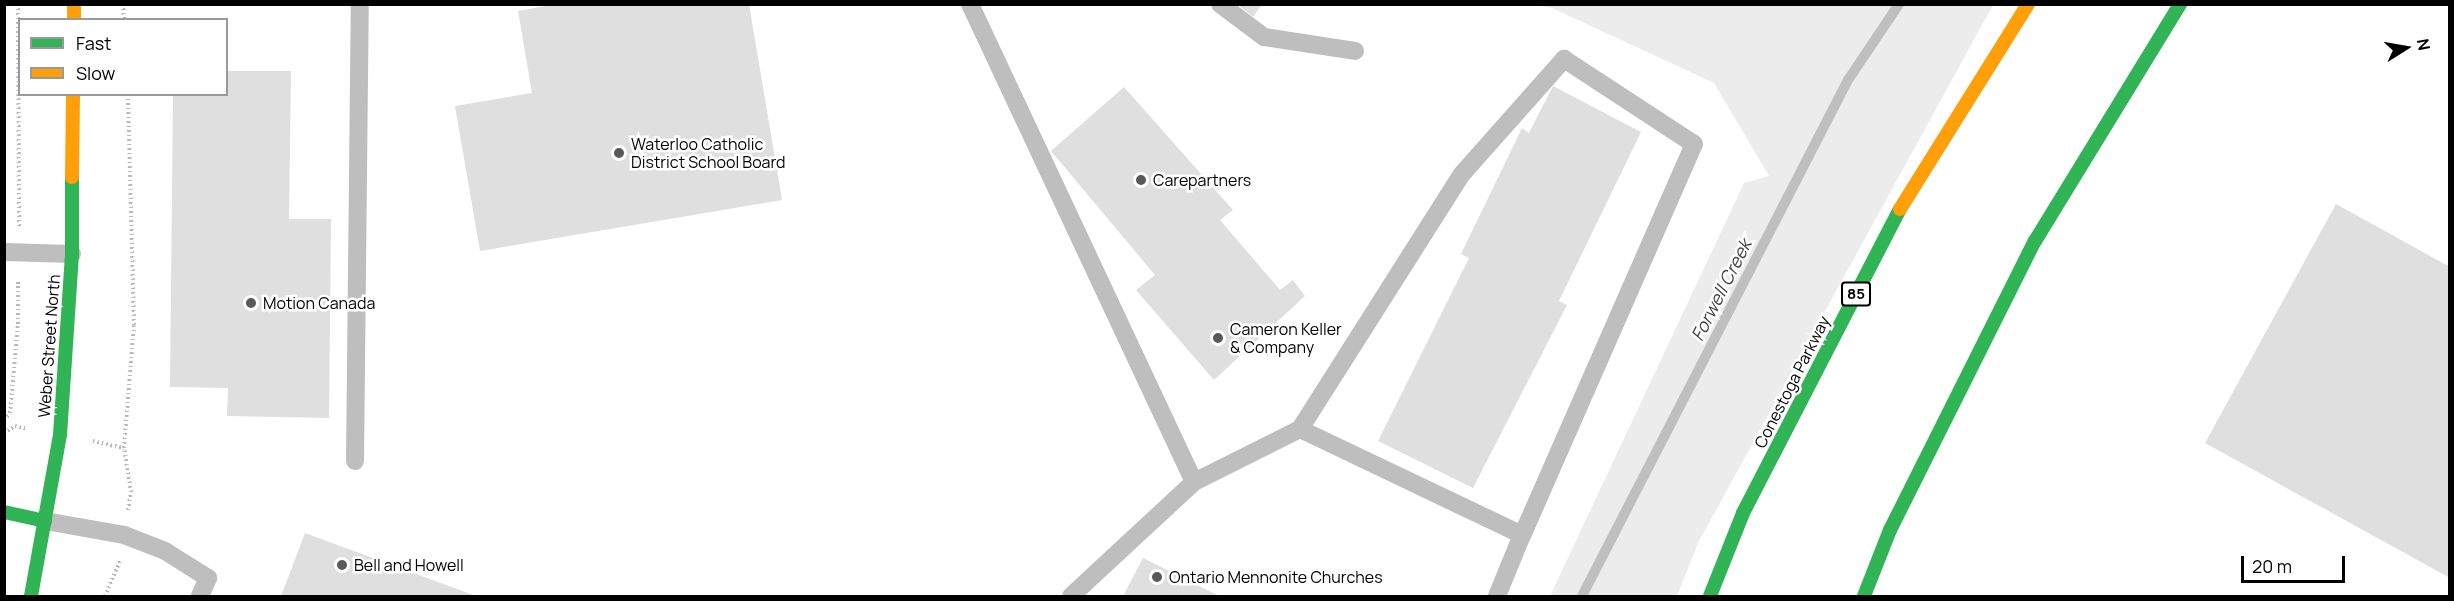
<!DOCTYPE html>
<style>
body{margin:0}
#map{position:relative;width:2454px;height:601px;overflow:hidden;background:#fff;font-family:Manrope,sans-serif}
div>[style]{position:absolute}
.green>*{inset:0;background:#ececec}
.stream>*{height:10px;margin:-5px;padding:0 5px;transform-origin:5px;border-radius:5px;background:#bfbfbf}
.building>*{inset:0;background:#dfdfdf}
.path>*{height:4px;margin-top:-2px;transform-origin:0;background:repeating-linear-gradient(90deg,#b9b9b9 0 1.5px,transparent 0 4.5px)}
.lane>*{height:18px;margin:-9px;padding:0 9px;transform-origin:9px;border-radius:9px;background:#bebebe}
.fast>*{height:14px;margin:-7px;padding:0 7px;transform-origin:7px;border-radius:7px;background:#30b455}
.slow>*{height:14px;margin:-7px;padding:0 7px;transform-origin:7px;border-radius:7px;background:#ff9f0a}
.dots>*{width:16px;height:16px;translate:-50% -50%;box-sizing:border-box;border:3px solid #fff;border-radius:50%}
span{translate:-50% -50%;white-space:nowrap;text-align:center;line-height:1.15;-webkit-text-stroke:5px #fff;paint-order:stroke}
.shield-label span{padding:2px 4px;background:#fff;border:2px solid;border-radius:4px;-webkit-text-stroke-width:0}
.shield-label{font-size:15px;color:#000;font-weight:700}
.poi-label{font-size:16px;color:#000}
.left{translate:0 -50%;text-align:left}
.street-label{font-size:16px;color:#000}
.water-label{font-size:18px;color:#444;font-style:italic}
.frame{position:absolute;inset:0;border:6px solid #000;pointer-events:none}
.legend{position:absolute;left:18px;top:18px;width:210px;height:78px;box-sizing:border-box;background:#fff;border:2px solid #999;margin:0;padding:8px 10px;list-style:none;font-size:18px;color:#000}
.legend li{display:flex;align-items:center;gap:12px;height:30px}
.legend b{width:30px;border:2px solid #999}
.north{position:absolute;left:2376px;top:18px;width:60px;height:60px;-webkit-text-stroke:4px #fff;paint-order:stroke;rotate:79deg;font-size:16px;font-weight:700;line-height:24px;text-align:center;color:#000}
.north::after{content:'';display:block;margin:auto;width:21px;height:27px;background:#000;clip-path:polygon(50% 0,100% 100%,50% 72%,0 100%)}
.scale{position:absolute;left:2241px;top:556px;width:104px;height:27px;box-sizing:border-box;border:3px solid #000;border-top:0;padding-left:8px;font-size:18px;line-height:21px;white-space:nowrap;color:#000;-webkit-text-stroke:4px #fff;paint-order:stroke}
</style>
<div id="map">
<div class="green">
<i style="clip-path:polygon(1535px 5px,1993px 5px,1698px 543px,1677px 596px,1550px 596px,1744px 183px,1769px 176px,1714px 83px,1552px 8px)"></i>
</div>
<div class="stream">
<i style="left:1582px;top:596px;width:581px;rotate:-62.73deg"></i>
<i style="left:1848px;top:80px;width:92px;rotate:-56.1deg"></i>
</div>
<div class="building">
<i style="clip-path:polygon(556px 4px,749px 4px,782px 200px,480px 251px,455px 106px,532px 93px,518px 11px)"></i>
<i style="clip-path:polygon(1237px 4px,1262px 4px,1253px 17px)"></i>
<i style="clip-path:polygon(226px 71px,291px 71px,289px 219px,331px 219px,329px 418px,227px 416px,228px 388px,170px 387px,173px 94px,226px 94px)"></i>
<i style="clip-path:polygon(1553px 86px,1641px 132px,1559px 301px,1567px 305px,1473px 488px,1378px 441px,1469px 258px,1461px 254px,1522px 128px,1529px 133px)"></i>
<i style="clip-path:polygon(1124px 87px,1233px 210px,1220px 220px,1280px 290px,1293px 280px,1305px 296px,1214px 380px,1136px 290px,1155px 275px,1051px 151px)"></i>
<i style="clip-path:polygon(2336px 204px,2450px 267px,2450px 578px,2205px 443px)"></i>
<i style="clip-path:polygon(305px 533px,476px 596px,281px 596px)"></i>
<i style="clip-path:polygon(1143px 558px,1219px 596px,1123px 596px)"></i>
</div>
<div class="path">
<i style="left:18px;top:4px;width:222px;rotate:89.7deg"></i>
<i style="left:123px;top:4px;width:16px;rotate:86deg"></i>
<i style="left:4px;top:420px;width:9px;rotate:-49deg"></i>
<i style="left:10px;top:413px;width:89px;rotate:-84.9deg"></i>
<i style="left:18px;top:324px;width:45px;rotate:-90deg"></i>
<i style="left:4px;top:433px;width:13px;rotate:-32deg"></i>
<i style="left:15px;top:426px;width:12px;rotate:14deg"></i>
<i style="left:93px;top:441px;width:32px;rotate:13deg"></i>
<i style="left:128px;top:510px;width:18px;rotate:-81deg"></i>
<i style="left:131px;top:492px;width:45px;rotate:-99deg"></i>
<i style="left:124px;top:448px;width:123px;rotate:-85.4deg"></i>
<i style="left:134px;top:325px;width:231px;rotate:-91.5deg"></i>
<i style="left:105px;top:596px;width:38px;rotate:-67deg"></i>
</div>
<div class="lane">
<i style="left:970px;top:4px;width:528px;rotate:64.89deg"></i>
<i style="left:1220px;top:4px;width:55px;rotate:36.9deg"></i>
<i style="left:1264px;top:37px;width:92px;rotate:8.7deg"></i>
<i style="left:4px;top:252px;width:68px;rotate:1.7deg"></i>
<i style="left:1300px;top:429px;width:302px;rotate:-57.6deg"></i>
<i style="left:1462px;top:174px;width:154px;rotate:-48.4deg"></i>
<i style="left:1564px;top:59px;width:155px;rotate:33.2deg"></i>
<i style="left:1694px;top:144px;width:427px;rotate:113.7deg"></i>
<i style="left:355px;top:461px;width:457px;rotate:-89.4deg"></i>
<i style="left:45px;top:521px;width:80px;rotate:10deg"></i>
<i style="left:124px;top:535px;width:44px;rotate:21.3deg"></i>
<i style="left:165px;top:551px;width:51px;rotate:32.1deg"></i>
<i style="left:208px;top:578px;width:20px;rotate:114deg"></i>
<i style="left:1071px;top:596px;width:168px;rotate:-42.8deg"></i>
<i style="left:1194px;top:482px;width:119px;rotate:-26.6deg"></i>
<i style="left:1300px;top:429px;width:246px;rotate:25.5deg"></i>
<i style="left:1522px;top:535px;width:66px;rotate:112.3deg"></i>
</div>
<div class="fast">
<i style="left:4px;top:512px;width:42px;rotate:12.4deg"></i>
<i style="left:31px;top:596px;width:164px;rotate:-79.8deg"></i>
<i style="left:60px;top:435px;width:181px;rotate:-86.2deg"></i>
<i style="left:72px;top:254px;width:77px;rotate:-90deg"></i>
<i style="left:1710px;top:596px;width:89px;rotate:-68.3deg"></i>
<i style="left:1743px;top:513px;width:342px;rotate:-62.7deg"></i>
<i style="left:1864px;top:596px;width:71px;rotate:-68.5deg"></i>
<i style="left:1890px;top:530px;width:323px;rotate:-63.4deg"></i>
<i style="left:2035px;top:241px;width:278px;rotate:-58.5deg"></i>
</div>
<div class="slow">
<i style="left:74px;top:4px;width:16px;rotate:90deg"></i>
<i style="left:72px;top:177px;width:83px;rotate:-89.3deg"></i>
<i style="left:1900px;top:209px;width:242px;rotate:-58deg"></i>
</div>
<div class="dots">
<i style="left:619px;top:153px;background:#595959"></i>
<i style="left:1141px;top:180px;background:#595959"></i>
<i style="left:251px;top:303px;background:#595959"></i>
<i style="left:1218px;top:338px;background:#595959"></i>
<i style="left:342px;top:565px;background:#595959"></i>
<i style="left:1157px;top:577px;background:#595959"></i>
</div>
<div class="shield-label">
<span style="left:1856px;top:294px">85</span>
</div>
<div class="poi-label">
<span class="left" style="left:631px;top:153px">Waterloo Catholic<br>District School Board</span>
<span class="left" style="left:1153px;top:180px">Carepartners</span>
<span class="left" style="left:263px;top:303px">Motion Canada</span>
<span class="left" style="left:1230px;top:338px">Cameron Keller<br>&amp; Company</span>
<span class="left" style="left:354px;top:565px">Bell and Howell</span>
<span class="left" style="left:1169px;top:577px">Ontario Mennonite Churches</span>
</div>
<div class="street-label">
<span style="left:49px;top:346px;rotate:-86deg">Weber Street North</span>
<span style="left:1792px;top:382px;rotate:-63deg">Conestoga Parkway</span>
</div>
<div class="water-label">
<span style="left:1721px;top:290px;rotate:-63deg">Forwell Creek</span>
</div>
<div class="frame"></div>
<ul class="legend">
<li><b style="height:8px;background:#30b455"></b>Fast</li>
<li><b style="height:8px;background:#ff9f0a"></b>Slow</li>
</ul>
<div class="north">N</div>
<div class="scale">20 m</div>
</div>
